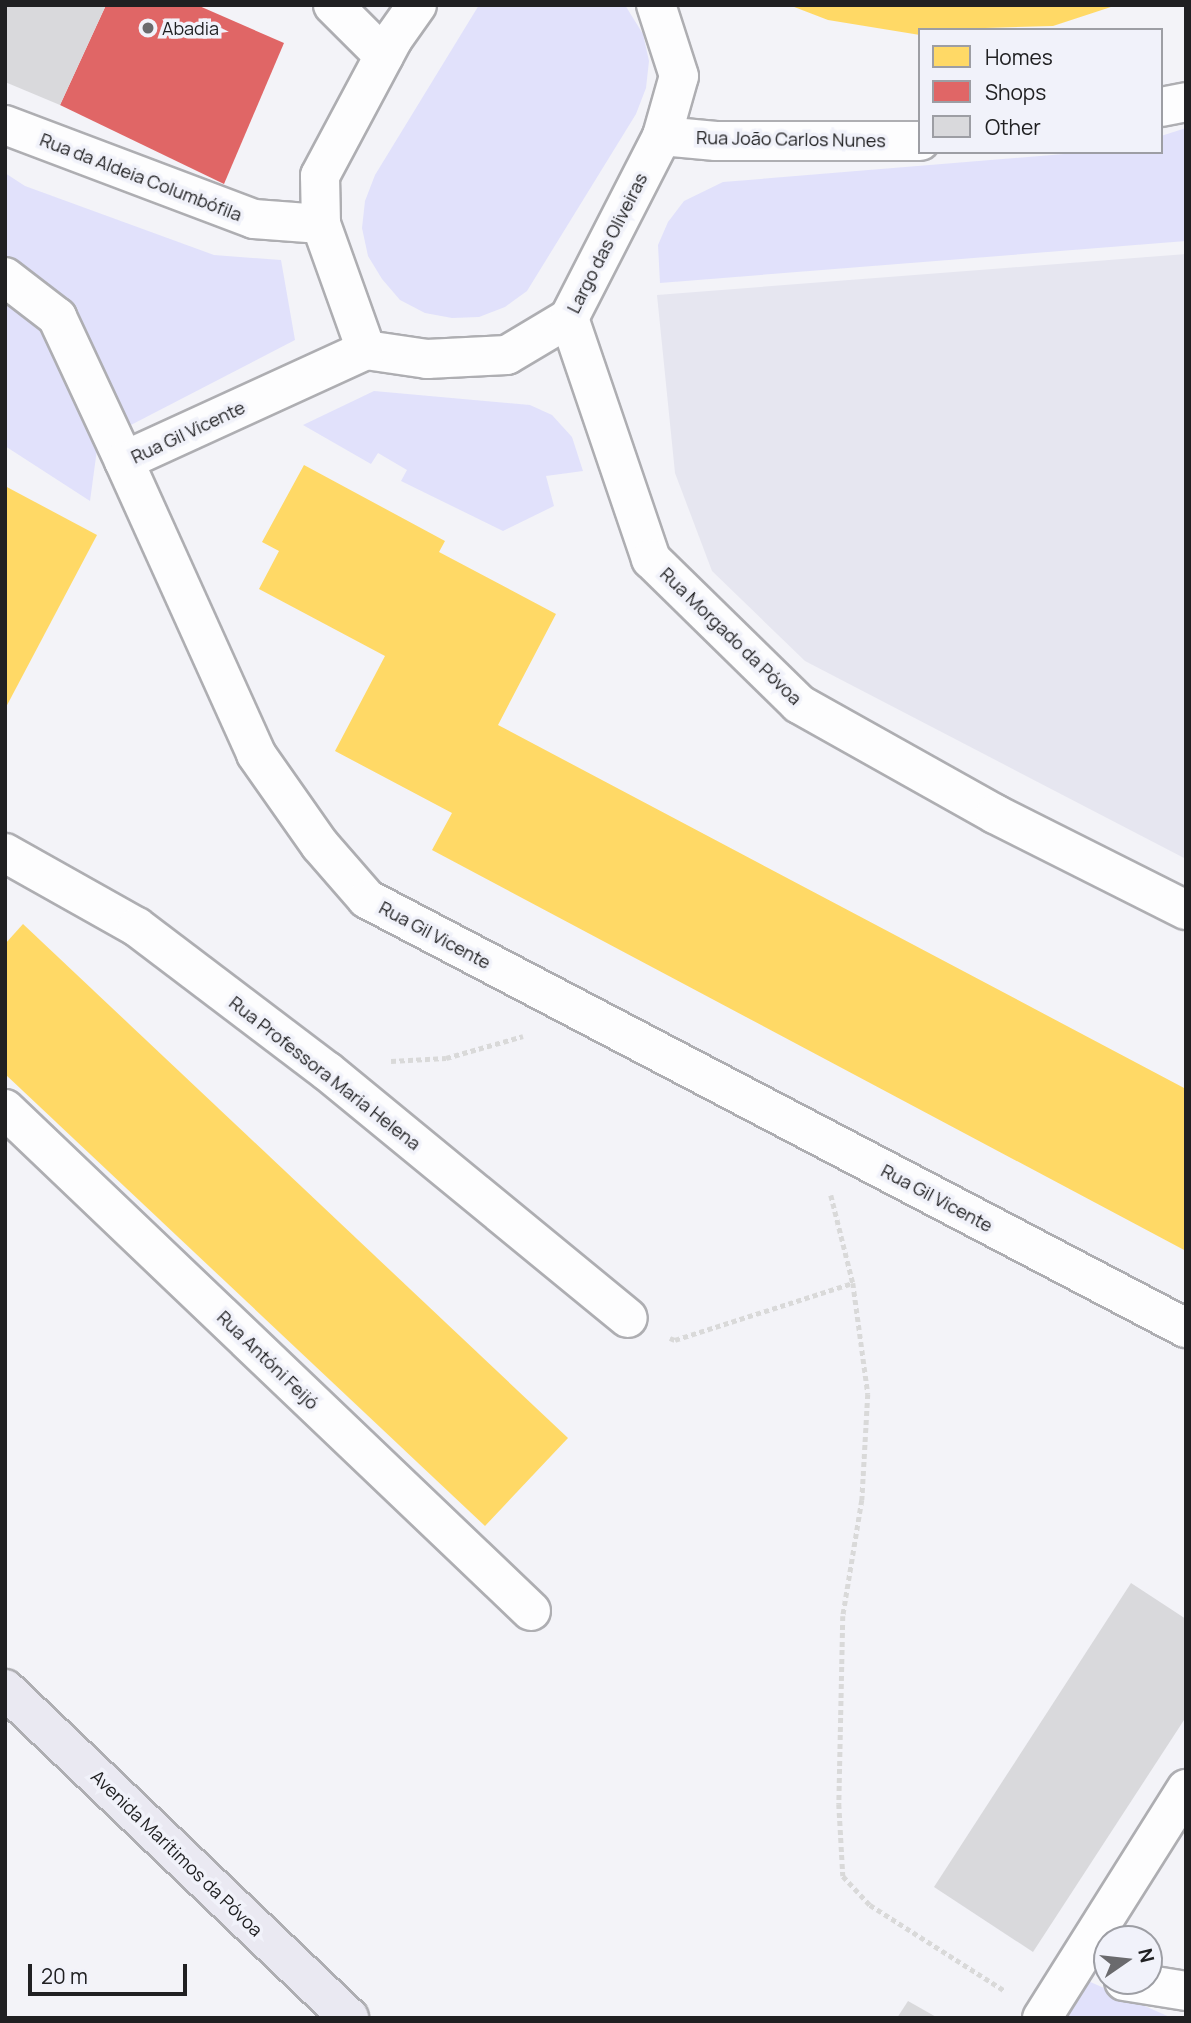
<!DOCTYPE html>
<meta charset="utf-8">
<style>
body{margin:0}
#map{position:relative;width:1191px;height:2023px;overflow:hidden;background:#f3f3f8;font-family:Manrope,sans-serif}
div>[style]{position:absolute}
.built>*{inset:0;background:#e6e6f0}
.green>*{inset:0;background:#e1e1fb}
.homes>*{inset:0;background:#ffd966}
.shops>*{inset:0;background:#e06666}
.building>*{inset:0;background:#d9d9dc}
.path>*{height:4.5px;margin-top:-2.25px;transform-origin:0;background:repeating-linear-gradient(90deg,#d9d9d9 0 5px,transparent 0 8.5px)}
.roads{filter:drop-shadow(2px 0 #aeaeb2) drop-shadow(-2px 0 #aeaeb2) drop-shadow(0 2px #aeaeb2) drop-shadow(0 -2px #aeaeb2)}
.minor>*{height:38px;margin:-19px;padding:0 19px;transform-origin:19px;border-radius:19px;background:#fdfdfe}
.major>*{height:38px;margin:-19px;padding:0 19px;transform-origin:19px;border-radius:19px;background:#eae9f2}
.dots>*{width:19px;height:19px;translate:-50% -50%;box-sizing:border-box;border:4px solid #f1f2fa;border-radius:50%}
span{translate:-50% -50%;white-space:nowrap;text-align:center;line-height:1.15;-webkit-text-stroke:7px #f1f2fa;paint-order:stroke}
.poi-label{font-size:18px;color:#202022}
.left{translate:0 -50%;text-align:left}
.street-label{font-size:18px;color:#202022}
.frame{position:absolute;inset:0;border:7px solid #202022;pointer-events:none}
.legend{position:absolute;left:918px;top:28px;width:245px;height:126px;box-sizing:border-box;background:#f1f2fa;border:2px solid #9d9ea4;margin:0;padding:9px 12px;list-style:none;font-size:21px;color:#202022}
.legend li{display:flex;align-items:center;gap:14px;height:35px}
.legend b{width:35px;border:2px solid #9d9ea4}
.north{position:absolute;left:1093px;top:1925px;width:70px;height:70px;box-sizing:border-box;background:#f1f2fa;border:2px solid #9d9ea4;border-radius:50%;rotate:76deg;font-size:19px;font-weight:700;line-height:28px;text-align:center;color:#202022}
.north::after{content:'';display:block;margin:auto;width:24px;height:32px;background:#6a6a6d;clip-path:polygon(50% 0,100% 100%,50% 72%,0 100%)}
.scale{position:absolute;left:28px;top:1964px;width:159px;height:32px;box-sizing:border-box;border:4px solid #202022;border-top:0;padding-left:9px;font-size:21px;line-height:24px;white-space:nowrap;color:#202022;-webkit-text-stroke:5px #f1f2fa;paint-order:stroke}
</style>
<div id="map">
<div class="built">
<i style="clip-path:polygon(1186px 254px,1186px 859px,805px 661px,712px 571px,675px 473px,657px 295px)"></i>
</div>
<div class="green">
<i style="clip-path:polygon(479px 5px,625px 5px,643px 34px,649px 61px,646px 88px,636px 114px,527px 291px,505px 307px,479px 317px,452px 318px,425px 313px,400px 300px,382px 279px,368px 256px,362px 228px,365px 201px,375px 175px)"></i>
<i style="clip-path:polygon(1186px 128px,1186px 241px,660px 283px,658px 245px,668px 222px,684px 201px,723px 182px,1088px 152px,1161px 152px,1161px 136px)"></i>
<i style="clip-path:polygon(5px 173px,25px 186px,214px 255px,281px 260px,295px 340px,98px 442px,90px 501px,5px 446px)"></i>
<i style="clip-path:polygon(374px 391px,530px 405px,552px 415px,572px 437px,583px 471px,546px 476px,554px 506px,503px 531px,401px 481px,407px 470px,378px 453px,371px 464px,303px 425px)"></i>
<i style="clip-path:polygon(1070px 1973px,1172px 2018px,1067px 2018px)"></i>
</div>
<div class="homes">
<i style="clip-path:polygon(789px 5px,1117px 5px,1053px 26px,920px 30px,920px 35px,828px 20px)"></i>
<i style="clip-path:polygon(304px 465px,445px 541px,439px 552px,556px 614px,498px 725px,1186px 1089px,1186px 1251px,432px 850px,452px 813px,335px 751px,385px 656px,259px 589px,279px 551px,262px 542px)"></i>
<i style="clip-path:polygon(5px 486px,97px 535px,5px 709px)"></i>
<i style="clip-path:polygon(23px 924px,568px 1438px,485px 1526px,5px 1074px,5px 944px)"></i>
</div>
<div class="shops">
<i style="clip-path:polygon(106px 5px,197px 5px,284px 43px,224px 184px,60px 105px)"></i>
</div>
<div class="building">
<i style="clip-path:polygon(5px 5px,106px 5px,60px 105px,5px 82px)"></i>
<i style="clip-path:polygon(1131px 1583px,1186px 1619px,1186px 1717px,1033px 1952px,934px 1887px)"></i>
<i style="clip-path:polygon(908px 2001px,938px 2018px,897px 2018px)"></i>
</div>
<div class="path">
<i style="left:391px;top:1061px;width:55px;rotate:-3.1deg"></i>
<i style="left:446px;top:1058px;width:80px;rotate:-15.9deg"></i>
<i style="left:831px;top:1195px;width:91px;rotate:76deg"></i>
<i style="left:670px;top:1338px;width:5px;rotate:22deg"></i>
<i style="left:675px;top:1340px;width:187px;rotate:-17.8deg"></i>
<i style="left:853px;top:1283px;width:112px;rotate:82.3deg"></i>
<i style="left:868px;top:1394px;width:106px;rotate:93.2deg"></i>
<i style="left:862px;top:1500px;width:118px;rotate:99.3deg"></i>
<i style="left:843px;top:1616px;width:188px;rotate:91.2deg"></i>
<i style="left:839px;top:1804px;width:72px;rotate:86.8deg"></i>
<i style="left:843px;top:1876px;width:40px;rotate:47deg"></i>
<i style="left:870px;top:1905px;width:160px;rotate:32.5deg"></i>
</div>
<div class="roads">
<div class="minor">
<i style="left:333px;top:5px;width:72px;rotate:45deg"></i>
<i style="left:417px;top:5px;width:42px;rotate:125.2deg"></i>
<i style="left:393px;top:39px;width:155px;rotate:118.1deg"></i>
<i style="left:320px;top:176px;width:48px;rotate:88.8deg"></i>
<i style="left:321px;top:224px;width:134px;rotate:70.3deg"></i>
<i style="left:366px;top:350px;width:62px;rotate:8.4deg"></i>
<i style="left:427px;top:359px;width:80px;rotate:-2.9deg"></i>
<i style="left:507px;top:355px;width:72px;rotate:-30.8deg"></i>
<i style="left:569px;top:318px;width:204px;rotate:-62.9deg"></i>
<i style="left:662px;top:136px;width:62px;rotate:-74.2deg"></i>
<i style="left:679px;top:76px;width:75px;rotate:-107.9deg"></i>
<i style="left:1161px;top:107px;width:25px;rotate:-11deg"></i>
<i style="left:5px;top:125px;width:266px;rotate:20.7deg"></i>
<i style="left:254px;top:219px;width:67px;rotate:4.3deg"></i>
<i style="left:662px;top:136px;width:54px;rotate:5.3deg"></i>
<i style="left:716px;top:141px;width:204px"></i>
<i style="left:5px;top:277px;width:66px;rotate:37.6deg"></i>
<i style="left:57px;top:317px;width:159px;rotate:65deg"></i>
<i style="left:569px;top:318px;width:255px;rotate:71.2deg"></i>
<i style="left:651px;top:559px;width:207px;rotate:44.4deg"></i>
<i style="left:799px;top:704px;width:225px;rotate:29.3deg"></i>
<i style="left:995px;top:814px;width:214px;rotate:26.7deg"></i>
<i style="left:366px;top:350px;width:266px;rotate:155.4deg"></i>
<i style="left:124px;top:461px;width:321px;rotate:65.7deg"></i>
<i style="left:256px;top:754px;width:111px;rotate:54.9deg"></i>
<i style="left:320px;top:845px;width:72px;rotate:49deg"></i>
<i style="left:367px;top:899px;width:925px;rotate:27.65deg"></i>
<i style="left:5px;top:853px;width:151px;rotate:29.3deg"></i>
<i style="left:137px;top:927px;width:238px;rotate:37.2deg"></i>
<i style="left:327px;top:1071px;width:389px;rotate:39.4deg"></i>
<i style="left:5px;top:1109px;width:727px;rotate:43.66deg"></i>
<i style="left:1124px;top:1981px;width:63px;rotate:9.2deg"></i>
<i style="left:1042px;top:2018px;width:271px;rotate:-57.8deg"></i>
</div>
<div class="major">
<i style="left:5px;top:1689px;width:476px;rotate:43.7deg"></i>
</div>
</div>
<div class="dots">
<i style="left:148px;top:28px;background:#6a6a6d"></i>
</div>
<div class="poi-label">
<span class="left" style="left:162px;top:28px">Abadia</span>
</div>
<div class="street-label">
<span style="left:791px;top:139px;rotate:1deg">Rua João Carlos Nunes</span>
<span style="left:141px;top:177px;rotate:21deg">Rua da Aldeia Columbófila</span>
<span style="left:607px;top:243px;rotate:-63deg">Largo das Oliveiras</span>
<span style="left:188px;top:432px;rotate:-25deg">Rua Gil Vicente</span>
<span style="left:731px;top:636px;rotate:44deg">Rua Morgado da Póvoa</span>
<span style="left:435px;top:935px;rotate:28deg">Rua Gil Vicente</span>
<span style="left:325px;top:1073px;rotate:38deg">Rua Professora Maria Helena</span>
<span style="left:937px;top:1198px;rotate:28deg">Rua Gil Vicente</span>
<span style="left:268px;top:1360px;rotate:44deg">Rua Antóni Feijó</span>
<span style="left:177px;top:1853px;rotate:44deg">Avenida Marítimos da Póvoa</span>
</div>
<div class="frame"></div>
<ul class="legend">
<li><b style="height:19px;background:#ffd966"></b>Homes</li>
<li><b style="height:19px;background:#e06666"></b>Shops</li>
<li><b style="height:19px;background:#d9d9dc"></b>Other</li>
</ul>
<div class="north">N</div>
<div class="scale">20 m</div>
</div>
